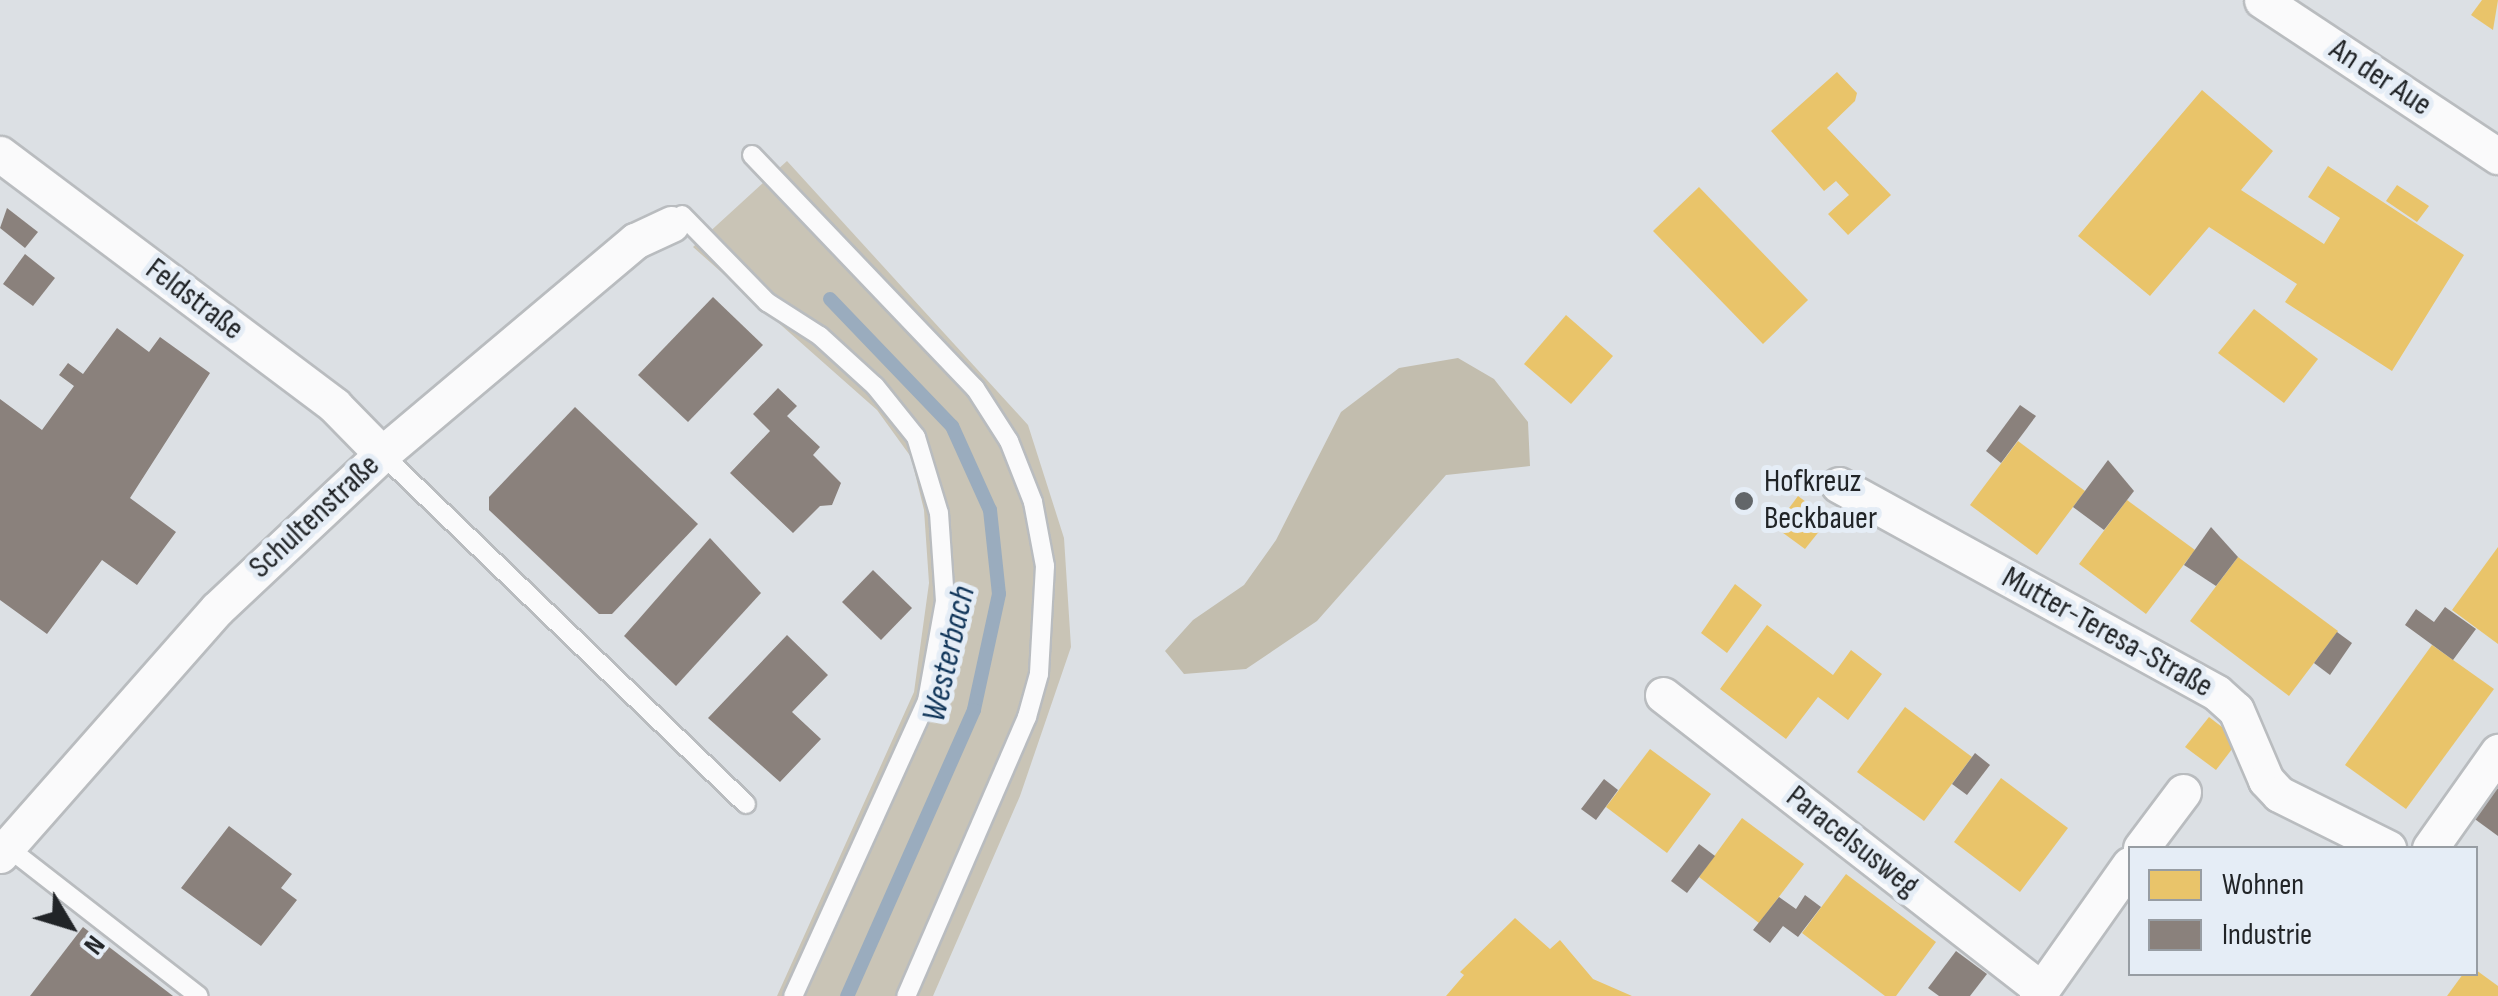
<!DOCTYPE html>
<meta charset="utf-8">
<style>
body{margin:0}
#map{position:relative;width:2498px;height:996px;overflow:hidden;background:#dce0e4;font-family:"Sofia Sans Condensed",sans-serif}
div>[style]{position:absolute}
.green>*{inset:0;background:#c9c4b6}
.forest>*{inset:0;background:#c2bdae}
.homes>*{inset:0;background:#e9c46a}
.industry>*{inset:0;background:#8a817c}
.stream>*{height:14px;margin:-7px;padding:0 7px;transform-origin:7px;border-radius:7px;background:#9aacbe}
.roads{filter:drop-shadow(2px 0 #b9bcbf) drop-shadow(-2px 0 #b9bcbf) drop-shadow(0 2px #b9bcbf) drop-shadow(0 -2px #b9bcbf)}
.service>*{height:18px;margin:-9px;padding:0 9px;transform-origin:9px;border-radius:9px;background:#fafafb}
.minor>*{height:35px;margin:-17.5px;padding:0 17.5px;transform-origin:17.5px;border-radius:17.5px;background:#fafafb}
.dots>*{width:28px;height:28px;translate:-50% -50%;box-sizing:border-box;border:5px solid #e5edf6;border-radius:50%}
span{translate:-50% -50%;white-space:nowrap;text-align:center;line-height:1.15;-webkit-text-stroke:10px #e5edf6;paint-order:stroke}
.street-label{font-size:32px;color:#212427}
.poi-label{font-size:32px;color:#212427}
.left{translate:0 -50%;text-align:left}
.water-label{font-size:35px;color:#103559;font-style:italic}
.legend{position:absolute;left:2128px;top:846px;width:350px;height:130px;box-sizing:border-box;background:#e5edf6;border:2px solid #979da3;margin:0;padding:12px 18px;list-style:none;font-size:30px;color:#212427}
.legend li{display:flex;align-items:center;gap:20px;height:50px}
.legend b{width:50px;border:2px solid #979da3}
.north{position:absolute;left:20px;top:876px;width:100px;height:100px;-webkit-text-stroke:8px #e5edf6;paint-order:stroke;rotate:128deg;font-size:28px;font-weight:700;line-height:40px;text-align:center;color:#212427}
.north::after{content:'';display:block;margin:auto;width:35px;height:45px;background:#212427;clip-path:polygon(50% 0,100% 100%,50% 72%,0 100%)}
</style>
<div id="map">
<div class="green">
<i style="clip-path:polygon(787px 161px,1028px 425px,1064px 538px,1071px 647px,1020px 796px,933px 996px,777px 996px,914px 692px,929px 583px,924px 510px,911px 457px,877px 410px,693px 247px)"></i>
</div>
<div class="forest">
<i style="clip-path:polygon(1458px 358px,1494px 379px,1528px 422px,1530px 466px,1446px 475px,1317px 621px,1246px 669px,1184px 674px,1165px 651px,1193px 620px,1244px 585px,1276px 540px,1341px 412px,1399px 368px)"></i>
</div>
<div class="homes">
<i style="clip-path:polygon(2482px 0,2498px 0,2493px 30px,2471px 15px)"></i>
<i style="clip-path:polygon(1837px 72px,1857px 93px,1855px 101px,1827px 128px,1891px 195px,1848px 235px,1828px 214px,1849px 195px,1836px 181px,1824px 191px,1771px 131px)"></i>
<i style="clip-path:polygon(2202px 90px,2273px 151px,2241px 190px,2324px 244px,2340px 218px,2308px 197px,2328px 166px,2464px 255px,2392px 371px,2285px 302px,2297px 284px,2209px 227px,2150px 296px,2078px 236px)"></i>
<i style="clip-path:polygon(2397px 185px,2429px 206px,2417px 222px,2386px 201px)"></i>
<i style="clip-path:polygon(1699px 187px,1808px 300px,1763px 344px,1653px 231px)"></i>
<i style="clip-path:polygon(2254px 309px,2318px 359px,2284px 403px,2218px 353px)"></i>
<i style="clip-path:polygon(1566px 315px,1613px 356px,1571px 404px,1524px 364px)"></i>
<i style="clip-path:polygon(2018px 441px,2085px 491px,2037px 555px,1970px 505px)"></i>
<i style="clip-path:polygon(1798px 496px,1829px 519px,1805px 549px,1775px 527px)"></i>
<i style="clip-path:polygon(2127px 500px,2195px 550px,2146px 614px,2079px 564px)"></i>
<i style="clip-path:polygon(2498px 547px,2498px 644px,2452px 610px)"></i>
<i style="clip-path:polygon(2238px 557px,2338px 631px,2289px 696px,2190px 621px)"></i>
<i style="clip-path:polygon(1735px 584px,1762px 605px,1727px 653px,1701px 633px)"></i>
<i style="clip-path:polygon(1767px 625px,1833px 675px,1851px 650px,1882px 674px,1848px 720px,1818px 697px,1786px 739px,1720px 689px)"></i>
<i style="clip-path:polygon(2432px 645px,2494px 689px,2406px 809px,2345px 765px)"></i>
<i style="clip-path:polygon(1905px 707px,1972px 757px,1924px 821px,1857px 772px)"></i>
<i style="clip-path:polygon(2209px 717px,2239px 740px,2216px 770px,2185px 747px)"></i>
<i style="clip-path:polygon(1650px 749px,1711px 794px,1667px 853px,1606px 807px)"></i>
<i style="clip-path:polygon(2001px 778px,2068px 828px,2020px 892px,1954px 842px)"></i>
<i style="clip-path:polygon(1742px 818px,1804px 864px,1759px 923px,1699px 877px)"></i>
<i style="clip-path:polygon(1846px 874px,1936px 942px,1896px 996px,1885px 996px,1802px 933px)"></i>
<i style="clip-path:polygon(1515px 918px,1550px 949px,1560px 940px,1593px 979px,1632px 996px,1446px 996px,1464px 975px,1460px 972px)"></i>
<i style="clip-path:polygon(2476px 970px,2498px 986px,2498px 996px,2447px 996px,2463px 974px)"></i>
</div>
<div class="industry">
<i style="clip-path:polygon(7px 208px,38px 232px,25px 248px,0 228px)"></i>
<i style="clip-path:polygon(25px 254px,55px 278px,33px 306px,3px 284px)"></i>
<i style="clip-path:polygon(713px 297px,763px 345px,688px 422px,638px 375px)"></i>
<i style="clip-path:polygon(117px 328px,149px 352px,160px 337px,210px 373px,130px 498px,176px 532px,137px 585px,102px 560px,47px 634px,0 600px,0 399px,42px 430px,74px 386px,59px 375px,68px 363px,83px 374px)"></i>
<i style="clip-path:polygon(778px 388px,797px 406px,787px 416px,820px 447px,813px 455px,841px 483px,832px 505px,820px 506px,793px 533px,730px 473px,770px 431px,753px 414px)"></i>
<i style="clip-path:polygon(2020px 405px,2036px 416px,2001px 463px,1986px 451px)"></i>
<i style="clip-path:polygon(575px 407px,698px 524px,612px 614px,599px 614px,489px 510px,489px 497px)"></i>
<i style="clip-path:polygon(2108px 460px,2134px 491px,2104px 530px,2073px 507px)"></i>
<i style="clip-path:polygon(2211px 527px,2238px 557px,2216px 586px,2184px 565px)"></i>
<i style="clip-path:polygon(710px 538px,761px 593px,676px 686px,624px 636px)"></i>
<i style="clip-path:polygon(873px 570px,912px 608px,881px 640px,842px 602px)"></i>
<i style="clip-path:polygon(2445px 607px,2476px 629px,2453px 660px,2405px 625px,2416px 609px,2434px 622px)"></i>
<i style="clip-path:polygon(2337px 632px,2352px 643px,2330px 675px,2314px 663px)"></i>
<i style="clip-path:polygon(787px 635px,828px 675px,792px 712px,821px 739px,780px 782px,708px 718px)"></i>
<i style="clip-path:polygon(1975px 753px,1990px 765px,1967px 795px,1952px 784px)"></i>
<i style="clip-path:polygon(1604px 779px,1618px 790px,1596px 820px,1581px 809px)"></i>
<i style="clip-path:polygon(2494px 786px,2498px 789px,2498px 836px,2472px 817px)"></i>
<i style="clip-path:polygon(229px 826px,292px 874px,281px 888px,297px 900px,261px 946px,181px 888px)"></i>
<i style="clip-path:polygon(1699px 844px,1715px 856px,1687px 893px,1671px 881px)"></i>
<i style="clip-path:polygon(1805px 895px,1821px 907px,1798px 937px,1783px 926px,1770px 943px,1753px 930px,1779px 897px,1796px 909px)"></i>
<i style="clip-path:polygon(83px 927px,173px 996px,30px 996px)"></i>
<i style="clip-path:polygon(1956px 951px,1987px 974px,1970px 996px,1939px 996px,1928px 988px)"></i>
</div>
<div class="stream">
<i style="left:830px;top:299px;width:176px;rotate:46.2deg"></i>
<i style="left:952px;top:426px;width:92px;rotate:65.7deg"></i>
<i style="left:990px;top:510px;width:84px;rotate:83.9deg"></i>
<i style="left:999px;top:594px;width:119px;rotate:102.2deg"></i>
<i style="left:974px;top:710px;width:313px;rotate:113.9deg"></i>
</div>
<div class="roads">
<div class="service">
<i style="left:752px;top:155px;width:323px;rotate:46.3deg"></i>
<i style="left:975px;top:388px;width:63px;rotate:57.3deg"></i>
<i style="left:1009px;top:441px;width:66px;rotate:68.5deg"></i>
<i style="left:1033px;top:502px;width:65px;rotate:79.4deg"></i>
<i style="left:1045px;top:566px;width:108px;rotate:93.2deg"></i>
<i style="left:1039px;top:674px;width:45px;rotate:105.6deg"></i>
<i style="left:1027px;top:717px;width:304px;rotate:113.4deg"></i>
<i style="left:682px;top:215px;width:122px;rotate:45.7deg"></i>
<i style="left:767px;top:302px;width:63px;rotate:32.7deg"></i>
<i style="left:820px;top:336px;width:74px;rotate:42.3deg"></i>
<i style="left:875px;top:386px;width:65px;rotate:51.2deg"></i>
<i style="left:916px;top:437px;width:79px;rotate:73.2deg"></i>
<i style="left:939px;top:513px;width:88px;rotate:86.1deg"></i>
<i style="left:945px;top:601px;width:102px;rotate:100.2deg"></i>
<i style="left:927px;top:701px;width:324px;rotate:114.4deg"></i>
<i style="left:382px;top:454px;width:505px;rotate:43.88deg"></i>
<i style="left:6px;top:846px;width:244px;rotate:37.9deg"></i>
</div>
<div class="minor">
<i style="left:2262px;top:0;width:283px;rotate:33.5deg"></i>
<i style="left:0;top:154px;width:418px;rotate:36.9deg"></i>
<i style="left:334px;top:405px;width:69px;rotate:45.6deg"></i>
<i style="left:1839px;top:485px;width:431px;rotate:28.8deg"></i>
<i style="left:2217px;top:693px;width:25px;rotate:42deg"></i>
<i style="left:2236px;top:710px;width:76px;rotate:66.8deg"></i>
<i style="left:2266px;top:780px;width:19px;rotate:47deg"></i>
<i style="left:2279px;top:794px;width:122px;rotate:26.4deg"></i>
<i style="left:1663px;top:695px;width:477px;rotate:37.9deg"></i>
<i style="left:2141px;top:848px;width:70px;rotate:-53.1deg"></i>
<i style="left:2430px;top:848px;width:118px;rotate:-54.7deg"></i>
<i style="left:0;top:855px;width:328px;rotate:-48.6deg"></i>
<i style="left:217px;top:609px;width:226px;rotate:-43.2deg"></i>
<i style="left:382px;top:454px;width:331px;rotate:-40.1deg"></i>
<i style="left:635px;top:241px;width:40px;rotate:-25deg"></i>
<i style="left:2037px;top:996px;width:161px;rotate:-54.8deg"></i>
</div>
</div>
<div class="dots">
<i style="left:1744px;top:501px;background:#626669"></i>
</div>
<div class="street-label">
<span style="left:2380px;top:78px;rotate:33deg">An der Aue</span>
<span style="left:194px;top:300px;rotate:37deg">Feldstraße</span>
<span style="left:315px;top:517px;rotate:-43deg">Schultenstraße</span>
<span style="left:2107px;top:633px;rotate:29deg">Mutter-Teresa-Straße</span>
<span style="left:1852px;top:842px;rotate:38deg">Paracelsusweg</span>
</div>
<div class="poi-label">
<span class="left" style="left:1764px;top:501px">Hofkreuz<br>Beckbauer</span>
</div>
<div class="water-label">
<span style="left:949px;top:654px;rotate:-77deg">Westerbach</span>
</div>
<ul class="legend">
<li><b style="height:28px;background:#e9c46a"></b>Wohnen</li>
<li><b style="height:28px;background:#8a817c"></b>Industrie</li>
</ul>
<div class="north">N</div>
</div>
